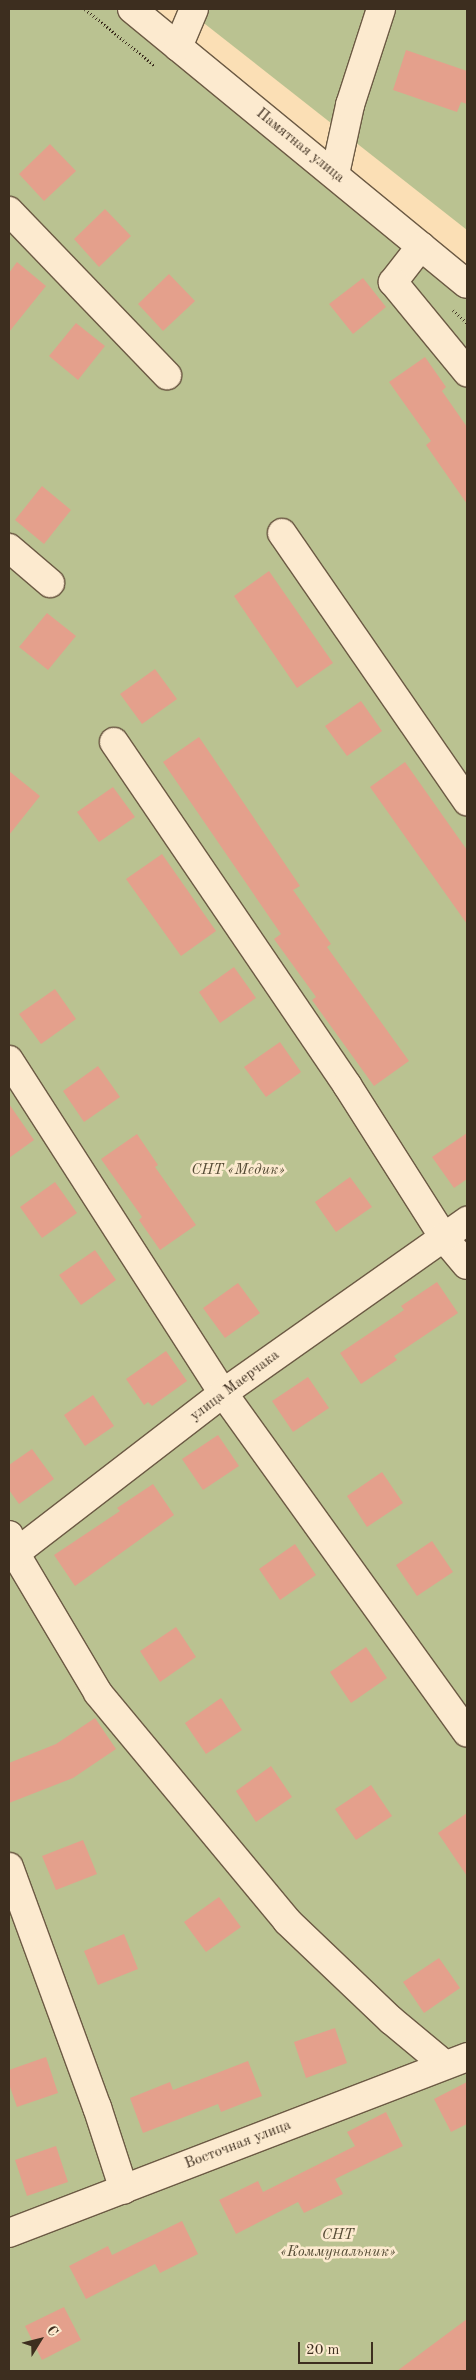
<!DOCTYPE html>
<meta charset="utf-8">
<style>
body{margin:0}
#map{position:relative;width:476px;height:2380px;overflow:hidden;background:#fbdfb5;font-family:"Old Standard TT",serif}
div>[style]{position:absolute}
.green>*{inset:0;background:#bac291}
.building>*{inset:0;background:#e4a08c}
.path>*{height:3px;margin-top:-1.5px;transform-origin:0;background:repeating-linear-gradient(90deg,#3d2e1f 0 1px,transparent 0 3.5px)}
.roads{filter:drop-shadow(1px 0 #6c5a44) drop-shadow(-1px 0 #6c5a44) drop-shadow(0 1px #6c5a44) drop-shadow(0 -1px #6c5a44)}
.minor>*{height:28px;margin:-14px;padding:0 14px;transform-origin:14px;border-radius:14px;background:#fceacf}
span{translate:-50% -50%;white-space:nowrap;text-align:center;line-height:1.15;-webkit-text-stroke:5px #fceacf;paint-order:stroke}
.street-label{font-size:15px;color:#3d2e1f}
.park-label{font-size:15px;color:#564c36;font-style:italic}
.frame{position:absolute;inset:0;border:10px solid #3d2e1f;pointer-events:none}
.north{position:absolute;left:15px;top:2315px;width:50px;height:50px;-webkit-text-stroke:4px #fceacf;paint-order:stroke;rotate:54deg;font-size:14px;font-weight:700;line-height:20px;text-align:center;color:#3d2e1f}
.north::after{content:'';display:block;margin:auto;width:18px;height:22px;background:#3d2e1f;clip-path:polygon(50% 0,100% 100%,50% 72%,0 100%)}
.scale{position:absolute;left:298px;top:2342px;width:75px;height:22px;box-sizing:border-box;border:2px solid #3d2e1f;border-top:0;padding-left:6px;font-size:15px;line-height:18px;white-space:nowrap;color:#3d2e1f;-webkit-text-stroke:4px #fceacf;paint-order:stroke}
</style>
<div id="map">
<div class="green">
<i style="clip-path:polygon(9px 9px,131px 9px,467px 284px,467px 2371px,9px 2371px)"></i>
<i style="clip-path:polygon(187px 9px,467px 9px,467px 230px,191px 13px)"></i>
</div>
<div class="building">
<i style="clip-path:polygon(406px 50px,467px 71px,467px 104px,461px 102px,457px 112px,393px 90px)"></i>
<i style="clip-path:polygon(50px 144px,76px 171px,44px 201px,19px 174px)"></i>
<i style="clip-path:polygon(105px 209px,131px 236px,99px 267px,74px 239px)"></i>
<i style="clip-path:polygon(17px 262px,46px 286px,9px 332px,9px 273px)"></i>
<i style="clip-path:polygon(169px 274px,195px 301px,163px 331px,138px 304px)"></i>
<i style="clip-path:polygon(363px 278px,386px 307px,353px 334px,329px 304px)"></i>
<i style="clip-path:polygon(76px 323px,105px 346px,78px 380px,49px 356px)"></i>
<i style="clip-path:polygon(425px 357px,446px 387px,442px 391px,467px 427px,467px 504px,426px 445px,431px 441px,389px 382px)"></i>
<i style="clip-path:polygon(42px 486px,71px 510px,44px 544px,15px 520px)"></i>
<i style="clip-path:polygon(269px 571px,333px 663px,297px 688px,234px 596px)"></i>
<i style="clip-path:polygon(47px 613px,76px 636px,48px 670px,19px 647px)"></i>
<i style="clip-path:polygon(155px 669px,177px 699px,142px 724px,120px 694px)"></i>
<i style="clip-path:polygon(361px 701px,382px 731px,347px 756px,325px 726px)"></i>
<i style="clip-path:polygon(199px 737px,300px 886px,293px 890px,331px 944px,327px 947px,409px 1061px,374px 1086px,312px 1000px,316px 997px,274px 939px,281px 934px,163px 762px)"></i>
<i style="clip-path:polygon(405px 762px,467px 850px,467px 924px,370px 787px)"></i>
<i style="clip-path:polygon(9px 771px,40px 796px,9px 835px)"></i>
<i style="clip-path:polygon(113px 787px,135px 817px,99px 842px,77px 812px)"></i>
<i style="clip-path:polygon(162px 854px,216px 931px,181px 956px,126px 879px)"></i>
<i style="clip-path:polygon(234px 967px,256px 998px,220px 1023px,199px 992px)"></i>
<i style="clip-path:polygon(55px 989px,76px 1019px,41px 1044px,19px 1014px)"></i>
<i style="clip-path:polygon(280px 1042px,301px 1072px,266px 1097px,244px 1067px)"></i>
<i style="clip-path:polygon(98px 1066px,120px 1097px,84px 1122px,63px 1091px)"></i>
<i style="clip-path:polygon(9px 1104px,34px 1140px,9px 1158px)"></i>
<i style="clip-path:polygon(467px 1133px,467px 1179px,454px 1188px,432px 1157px)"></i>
<i style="clip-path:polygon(137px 1134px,158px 1165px,155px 1167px,196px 1225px,160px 1250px,139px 1220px,142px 1217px,101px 1159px)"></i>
<i style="clip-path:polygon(350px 1177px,372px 1207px,336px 1232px,315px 1202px)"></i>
<i style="clip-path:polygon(55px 1182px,77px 1213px,42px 1238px,20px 1207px)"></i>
<i style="clip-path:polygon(95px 1250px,116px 1280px,81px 1305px,59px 1275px)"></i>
<i style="clip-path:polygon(437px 1282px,458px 1313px,394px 1356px,397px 1360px,361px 1384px,340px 1353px,404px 1310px,401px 1306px)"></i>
<i style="clip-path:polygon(238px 1283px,260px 1313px,225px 1338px,203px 1308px)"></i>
<i style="clip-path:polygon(166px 1351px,187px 1381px,152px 1406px,148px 1402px,144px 1405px,126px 1379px)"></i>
<i style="clip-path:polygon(308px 1377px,329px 1408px,293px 1432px,272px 1401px)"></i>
<i style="clip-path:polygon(93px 1395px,114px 1426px,85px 1446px,64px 1415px)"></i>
<i style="clip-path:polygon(218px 1435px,239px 1466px,203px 1490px,182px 1459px)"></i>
<i style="clip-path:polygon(32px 1449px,54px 1479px,19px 1504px,9px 1490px,9px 1465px)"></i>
<i style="clip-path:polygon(382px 1472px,403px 1503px,367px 1527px,347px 1496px)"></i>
<i style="clip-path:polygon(153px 1484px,174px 1515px,75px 1586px,54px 1555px,120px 1511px,117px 1508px)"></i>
<i style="clip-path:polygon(432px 1541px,453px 1572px,417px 1596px,396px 1565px)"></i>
<i style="clip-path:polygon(295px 1544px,316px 1575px,280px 1600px,259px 1569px)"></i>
<i style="clip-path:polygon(176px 1627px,196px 1657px,160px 1682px,140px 1651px)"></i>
<i style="clip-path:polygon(366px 1647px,387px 1678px,351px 1703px,330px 1672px)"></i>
<i style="clip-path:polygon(221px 1698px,242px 1730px,206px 1754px,185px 1723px)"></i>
<i style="clip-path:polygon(95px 1718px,116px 1749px,73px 1778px,9px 1803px,9px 1763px,56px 1744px)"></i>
<i style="clip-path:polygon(271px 1766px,292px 1797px,256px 1822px,236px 1791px)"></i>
<i style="clip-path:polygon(371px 1785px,392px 1816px,356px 1840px,335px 1809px)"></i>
<i style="clip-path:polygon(467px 1813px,467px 1876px,438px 1833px)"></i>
<i style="clip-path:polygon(83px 1840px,97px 1874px,56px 1890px,42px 1856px)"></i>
<i style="clip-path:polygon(219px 1897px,241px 1927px,206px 1952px,184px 1922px)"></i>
<i style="clip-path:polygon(124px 1934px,138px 1969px,98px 1985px,84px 1951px)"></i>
<i style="clip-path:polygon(439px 1958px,460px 1988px,424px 2013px,403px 1982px)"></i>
<i style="clip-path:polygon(335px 2028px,347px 2063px,306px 2078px,294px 2042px)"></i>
<i style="clip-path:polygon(46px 2057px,58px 2093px,17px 2107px,9px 2084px,9px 2070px)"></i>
<i style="clip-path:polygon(248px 2061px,262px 2096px,221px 2112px,218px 2104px,143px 2133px,130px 2098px,170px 2082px,173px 2090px)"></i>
<i style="clip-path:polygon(467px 2082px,467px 2124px,451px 2132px,434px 2099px)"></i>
<i style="clip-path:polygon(386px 2112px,403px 2146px,335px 2179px,343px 2194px,304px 2213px,298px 2202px,236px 2234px,219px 2200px,258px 2181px,263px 2192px,355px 2146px,347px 2132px)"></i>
<i style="clip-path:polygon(56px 2146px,68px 2182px,27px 2196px,15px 2160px)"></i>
<i style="clip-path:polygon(182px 2221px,198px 2254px,160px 2273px,155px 2264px,86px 2299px,69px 2266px,108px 2246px,112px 2255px)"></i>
<i style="clip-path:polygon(64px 2307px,81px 2340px,42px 2360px,25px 2326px)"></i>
<i style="clip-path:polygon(467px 2319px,467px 2371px,397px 2371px)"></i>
</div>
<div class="path">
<i style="left:85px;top:9px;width:89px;rotate:39.1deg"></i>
<i style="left:453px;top:310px;width:19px;rotate:43deg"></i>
</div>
<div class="roads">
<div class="minor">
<i style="left:132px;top:9px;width:433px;rotate:39.4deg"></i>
<i style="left:178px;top:47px;width:41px;rotate:-67.2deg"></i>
<i style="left:335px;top:174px;width:71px;rotate:-77.7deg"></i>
<i style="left:350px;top:105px;width:101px;rotate:-72.1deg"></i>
<i style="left:9px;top:211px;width:228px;rotate:46.1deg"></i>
<i style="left:421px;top:246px;width:46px;rotate:127.9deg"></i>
<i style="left:393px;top:282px;width:117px;rotate:50.6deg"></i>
<i style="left:282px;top:533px;width:326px;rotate:55.4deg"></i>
<i style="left:9px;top:548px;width:54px;rotate:40.5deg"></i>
<i style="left:114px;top:742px;width:415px;rotate:55.8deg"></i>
<i style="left:347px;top:1085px;width:181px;rotate:57.6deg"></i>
<i style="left:444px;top:1238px;width:35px;rotate:50deg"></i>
<i style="left:9px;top:1060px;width:396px;rotate:57.3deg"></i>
<i style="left:223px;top:1393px;width:418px;rotate:54.3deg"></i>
<i style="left:9px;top:1535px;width:19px;rotate:72deg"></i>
<i style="left:15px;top:1553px;width:163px;rotate:59.3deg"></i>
<i style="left:98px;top:1693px;width:296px;rotate:50.3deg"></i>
<i style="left:287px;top:1921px;width:144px;rotate:43.6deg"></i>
<i style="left:391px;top:2020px;width:70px;rotate:39.8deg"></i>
<i style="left:9px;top:1558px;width:270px;rotate:-37.6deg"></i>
<i style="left:223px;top:1393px;width:299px;rotate:-35.2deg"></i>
<i style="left:9px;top:1867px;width:256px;rotate:69.9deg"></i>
<i style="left:97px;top:2107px;width:87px;rotate:72deg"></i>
<i style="left:9px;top:2233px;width:491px;rotate:-21deg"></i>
</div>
</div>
<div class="street-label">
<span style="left:300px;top:146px;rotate:39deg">Памятная улица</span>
<span style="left:235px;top:1386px;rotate:-37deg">улица Маерчака</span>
<span style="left:238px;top:2145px;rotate:-21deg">Восточная улица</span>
</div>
<div class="park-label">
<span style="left:238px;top:1171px">СНТ «Медик»</span>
<span style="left:338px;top:2244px">СНТ<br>«Коммунальник»</span>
</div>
<div class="frame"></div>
<div class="north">С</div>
<div class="scale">20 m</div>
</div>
